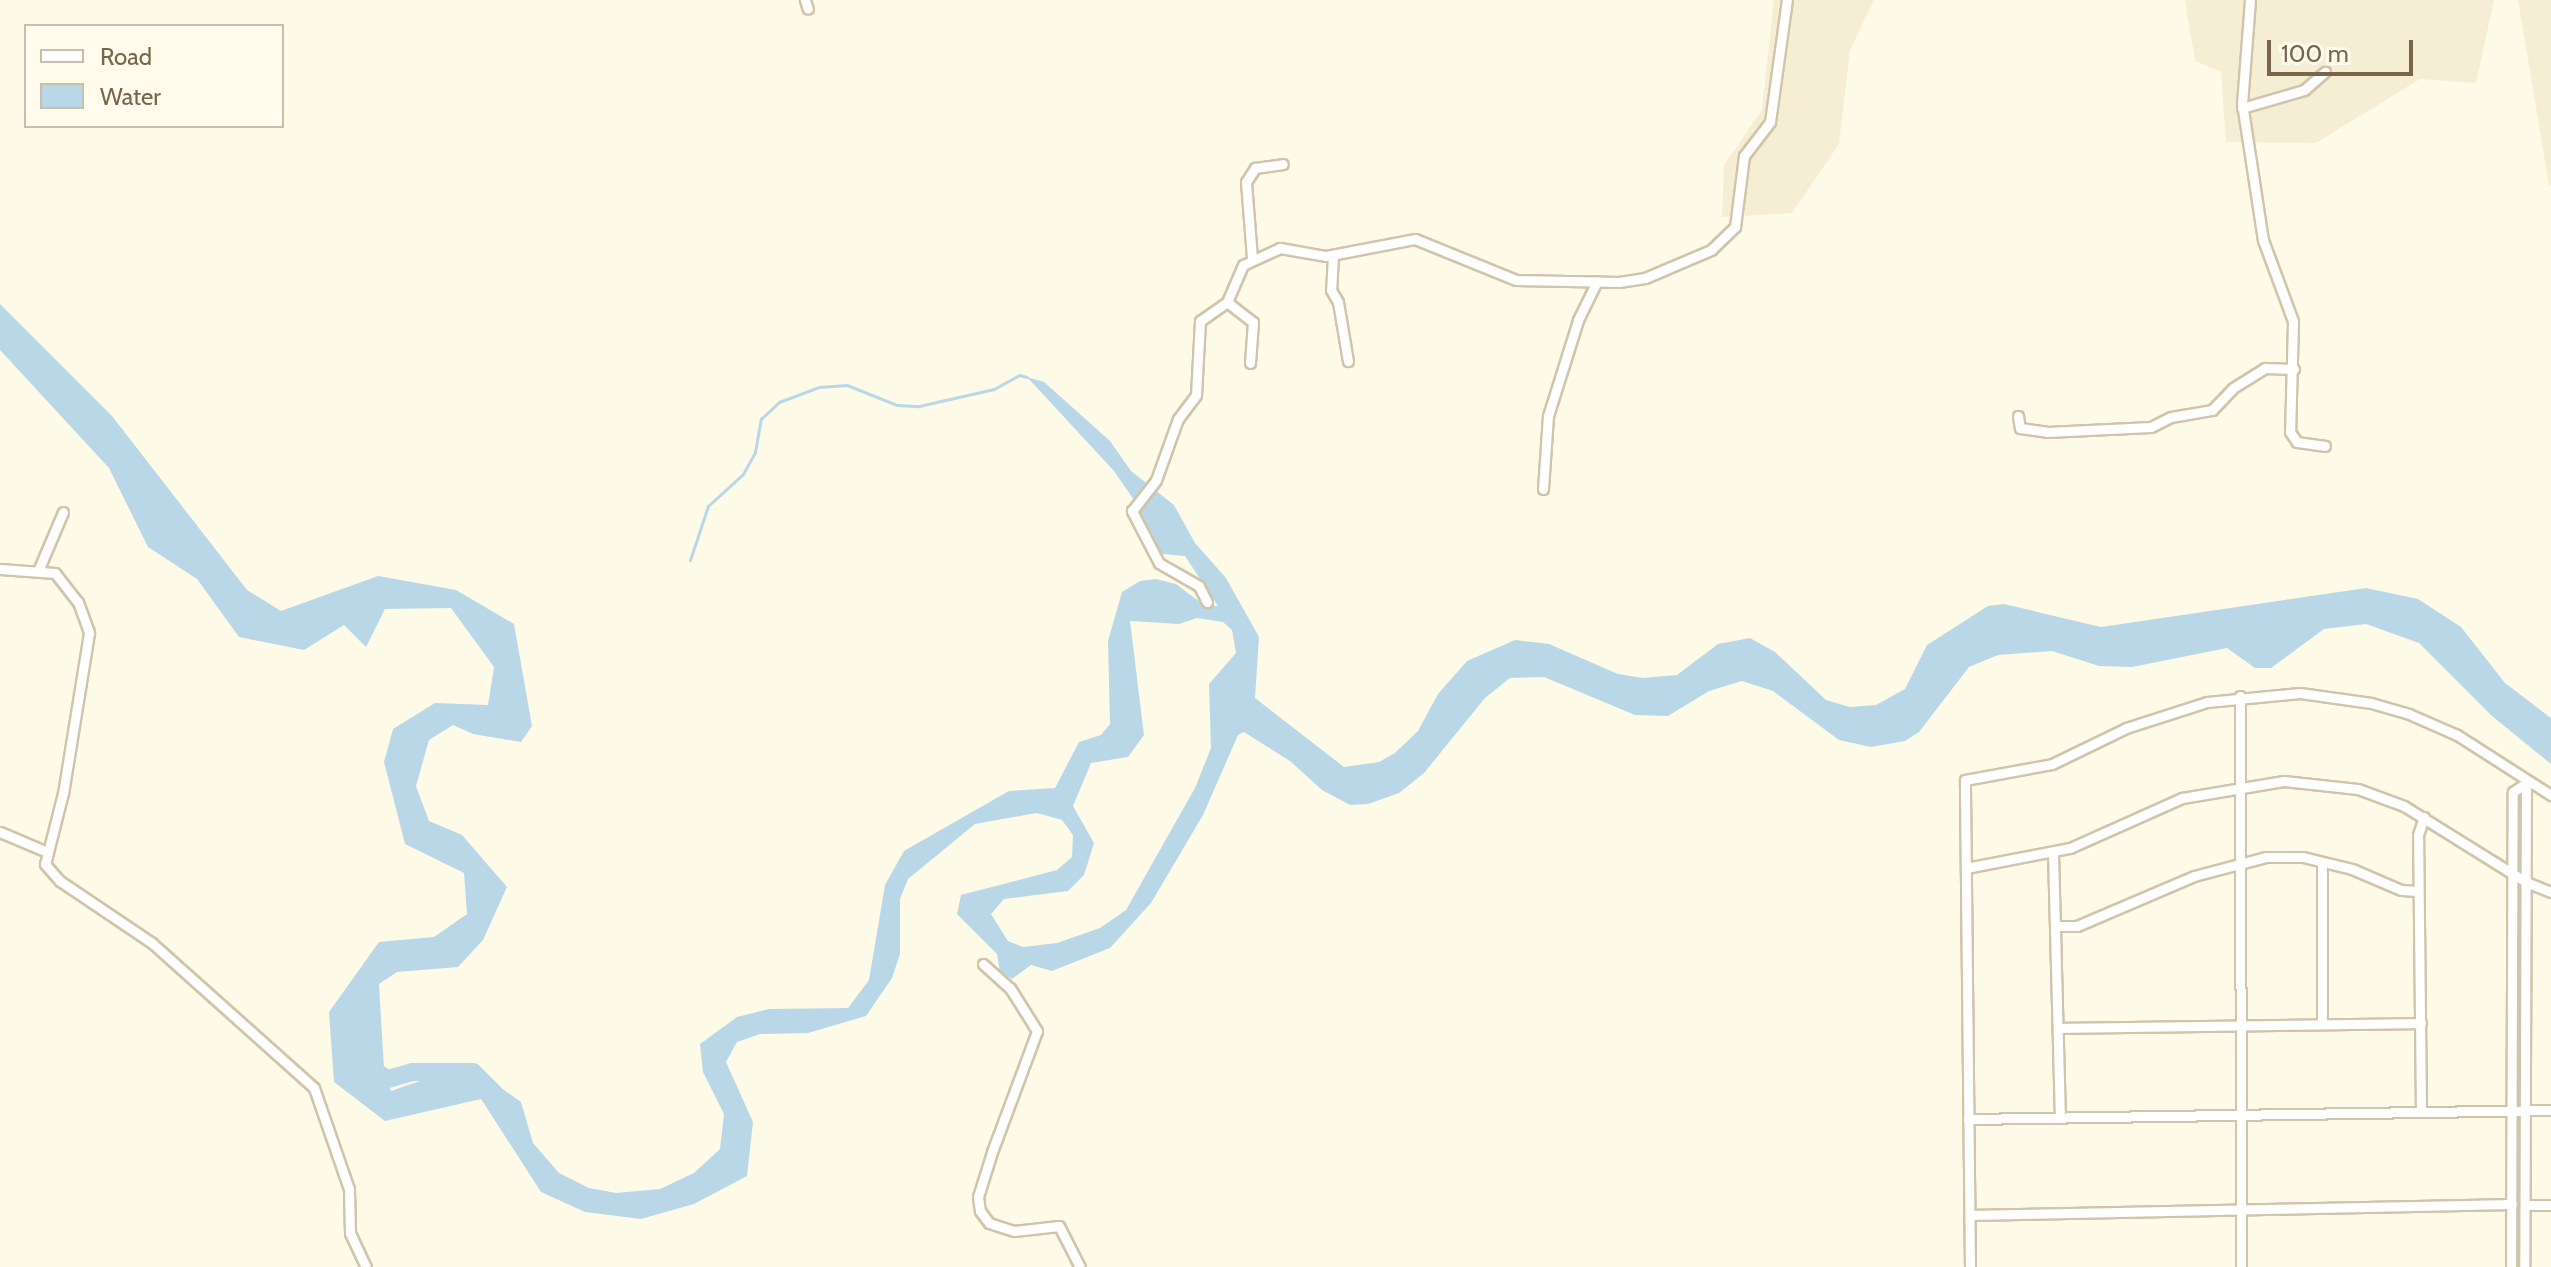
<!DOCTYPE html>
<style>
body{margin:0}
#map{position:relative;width:2551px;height:1267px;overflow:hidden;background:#fdfae7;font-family:Cabin,sans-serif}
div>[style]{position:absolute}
.residential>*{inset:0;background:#f5eed4}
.water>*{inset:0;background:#bad7e8}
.stream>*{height:3px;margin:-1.5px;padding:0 1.5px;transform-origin:1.5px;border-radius:1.5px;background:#bad7e8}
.river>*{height:18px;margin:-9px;padding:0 9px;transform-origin:9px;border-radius:9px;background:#bad7e8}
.roads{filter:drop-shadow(2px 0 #d0c4ab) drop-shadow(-2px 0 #d0c4ab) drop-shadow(0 2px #d0c4ab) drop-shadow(0 -2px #d0c4ab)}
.minor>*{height:9px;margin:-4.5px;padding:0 4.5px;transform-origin:4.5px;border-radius:4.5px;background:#fff}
span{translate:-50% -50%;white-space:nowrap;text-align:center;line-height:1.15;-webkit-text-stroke:6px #fffcee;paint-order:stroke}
.legend{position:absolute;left:24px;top:24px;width:260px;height:104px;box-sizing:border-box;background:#fffcee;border:2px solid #c9c0ac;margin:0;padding:10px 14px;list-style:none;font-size:24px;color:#796549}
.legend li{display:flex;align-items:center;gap:16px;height:40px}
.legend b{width:40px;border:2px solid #c9c0ac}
.scale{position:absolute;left:2267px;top:40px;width:146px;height:36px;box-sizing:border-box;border:4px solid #796549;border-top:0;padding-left:10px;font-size:24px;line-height:28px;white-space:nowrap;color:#796549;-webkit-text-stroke:6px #fffcee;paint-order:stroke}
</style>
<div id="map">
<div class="residential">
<i style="clip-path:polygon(1774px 0,1874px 0,1850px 50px,1839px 144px,1792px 213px,1722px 217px,1724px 165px,1762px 110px)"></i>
<i style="clip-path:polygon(2185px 0,2494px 0,2476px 83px,2420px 79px,2316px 143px,2226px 142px,2221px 72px,2195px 61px)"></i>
<i style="clip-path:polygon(2518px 0,2551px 0,2551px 185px,2549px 185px)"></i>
</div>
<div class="water">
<i style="clip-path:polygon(evenodd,0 304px,112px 416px,247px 590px,281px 611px,378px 576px,456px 590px,514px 624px,532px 726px,521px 742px,473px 734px,453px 725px,429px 740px,416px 786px,429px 821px,462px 835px,507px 887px,483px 940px,458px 967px,397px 972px,379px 984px,384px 1069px,391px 1091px,440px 1074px,484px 1076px,521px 1102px,533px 1143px,559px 1173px,589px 1188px,616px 1193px,660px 1189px,694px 1173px,720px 1149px,724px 1114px,703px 1072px,700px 1044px,737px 1017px,769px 1009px,848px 1008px,869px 980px,885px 885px,904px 851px,1009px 791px,1055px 788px,1079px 742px,1101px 735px,1110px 724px,1108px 641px,1122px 592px,1140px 581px,1156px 579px,1176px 584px,1205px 606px,1218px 606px,1185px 556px,1163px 554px,1149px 539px,1136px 503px,1114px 471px,1027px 377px,1044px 382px,1110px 441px,1131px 471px,1174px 505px,1195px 543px,1226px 578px,1259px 637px,1255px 698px,1344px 767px,1379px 762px,1395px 753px,1418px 731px,1438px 694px,1467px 661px,1515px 640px,1549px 644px,1618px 674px,1643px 678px,1677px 675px,1718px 644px,1750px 638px,1775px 652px,1826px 700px,1850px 707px,1876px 705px,1905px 689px,1927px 645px,1988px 606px,2004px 604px,2101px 627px,2366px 588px,2418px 599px,2461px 627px,2505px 683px,2551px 718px,2551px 764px,2492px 716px,2419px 643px,2366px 624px,2324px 629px,2271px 668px,2255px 668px,2227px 648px,2132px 667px,2099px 666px,2052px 651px,1998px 655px,1969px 667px,1919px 732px,1905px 741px,1871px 747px,1839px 740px,1773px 691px,1742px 681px,1709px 691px,1668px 716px,1635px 715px,1544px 677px,1510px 678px,1485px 698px,1424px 773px,1399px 793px,1368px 804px,1350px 805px,1322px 790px,1290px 761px,1244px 732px,1238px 735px,1203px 815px,1151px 903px,1110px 948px,1052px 971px,1031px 965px,1012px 979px,1000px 972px,997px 954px,957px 914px,961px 895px,1057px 870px,1072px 857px,1073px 835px,1062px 820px,1037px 813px,975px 824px,908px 879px,900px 899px,900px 954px,892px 978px,866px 1016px,808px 1033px,760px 1034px,737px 1042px,726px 1062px,753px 1122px,747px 1176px,694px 1204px,641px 1219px,585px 1212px,541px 1192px,481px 1099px,385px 1121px,334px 1082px,329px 1012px,379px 942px,434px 937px,467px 914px,464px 873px,405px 844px,384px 762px,393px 729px,435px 703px,488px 705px,494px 667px,451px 608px,385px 609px,366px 647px,344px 625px,304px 650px,239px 637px,197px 579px,148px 547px,109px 468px,0 350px,0 304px,1197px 618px,1223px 622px,1232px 630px,1236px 653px,1209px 684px,1211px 748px,1195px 788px,1126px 910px,1100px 928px,1057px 943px,1023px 947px,1008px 941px,991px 914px,1004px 899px,1068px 891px,1084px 875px,1094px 843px,1073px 806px,1091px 763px,1128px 757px,1144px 735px,1130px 621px,1179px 624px,1197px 618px)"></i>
</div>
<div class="stream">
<i style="left:690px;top:560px;width:57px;rotate:-71.6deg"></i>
<i style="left:708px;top:506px;width:47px;rotate:-42.4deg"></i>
<i style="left:743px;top:474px;width:25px;rotate:-61deg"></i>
<i style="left:755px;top:452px;width:34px;rotate:-80deg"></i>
<i style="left:761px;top:419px;width:25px;rotate:-43deg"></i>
<i style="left:779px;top:402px;width:43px;rotate:-20.6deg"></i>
<i style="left:819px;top:387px;width:28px;rotate:-4deg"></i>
<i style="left:847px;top:385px;width:54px;rotate:21.8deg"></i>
<i style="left:897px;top:405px;width:22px;rotate:3deg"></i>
<i style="left:919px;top:406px;width:77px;rotate:-12.8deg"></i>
<i style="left:994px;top:389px;width:29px;rotate:-29deg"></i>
<i style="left:1019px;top:375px;width:8px;rotate:14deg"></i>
</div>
<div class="river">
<i style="left:368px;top:1067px;width:23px;rotate:31deg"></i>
<i style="left:388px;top:1079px;width:25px;rotate:-16deg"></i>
<i style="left:412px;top:1072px;width:61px"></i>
<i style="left:473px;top:1072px;width:30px;rotate:45deg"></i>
</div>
<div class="roads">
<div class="minor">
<i style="left:805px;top:0;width:9px;rotate:72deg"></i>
<i style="left:2250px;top:0;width:103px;rotate:94.4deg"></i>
<i style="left:2242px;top:103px;width:139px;rotate:81.3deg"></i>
<i style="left:2263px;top:240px;width:86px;rotate:69.7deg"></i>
<i style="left:2293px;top:321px;width:111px;rotate:91.5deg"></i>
<i style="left:2290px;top:432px;width:12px;rotate:55deg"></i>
<i style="left:2297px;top:442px;width:28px;rotate:8deg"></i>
<i style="left:2242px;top:108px;width:65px;rotate:-16.2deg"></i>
<i style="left:2304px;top:90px;width:28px;rotate:-41deg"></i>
<i style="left:1333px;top:255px;width:35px;rotate:93deg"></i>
<i style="left:1331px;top:290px;width:14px;rotate:60deg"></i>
<i style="left:1338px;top:302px;width:60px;rotate:80.4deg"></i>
<i style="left:1252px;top:258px;width:76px;rotate:-94.5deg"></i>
<i style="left:1246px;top:182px;width:17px;rotate:-57deg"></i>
<i style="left:1255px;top:168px;width:28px;rotate:-8deg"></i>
<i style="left:1227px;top:302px;width:33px;rotate:38deg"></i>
<i style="left:1253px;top:322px;width:41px;rotate:94.2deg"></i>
<i style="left:2018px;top:416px;width:12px;rotate:81deg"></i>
<i style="left:2020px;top:428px;width:27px;rotate:8deg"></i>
<i style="left:2047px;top:432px;width:104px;rotate:-2.8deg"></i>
<i style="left:2151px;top:427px;width:22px;rotate:-27deg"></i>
<i style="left:2171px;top:417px;width:42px;rotate:-9.7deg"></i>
<i style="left:2212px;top:410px;width:30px;rotate:-46deg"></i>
<i style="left:2233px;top:388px;width:38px;rotate:-32deg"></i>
<i style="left:2265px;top:368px;width:29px;rotate:2deg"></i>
<i style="left:1543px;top:489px;width:73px;rotate:-86.1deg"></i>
<i style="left:1548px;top:416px;width:101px;rotate:-72.6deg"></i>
<i style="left:1578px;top:320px;width:43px;rotate:-64deg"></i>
<i style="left:0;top:569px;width:55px;rotate:4.2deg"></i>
<i style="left:55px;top:573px;width:37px;rotate:52deg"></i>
<i style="left:78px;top:602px;width:33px;rotate:70deg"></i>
<i style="left:89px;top:633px;width:162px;rotate:99.2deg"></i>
<i style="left:63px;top:793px;width:73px;rotate:104.2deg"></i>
<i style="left:45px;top:864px;width:23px;rotate:49deg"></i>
<i style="left:60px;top:881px;width:111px;rotate:34deg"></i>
<i style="left:152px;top:943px;width:217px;rotate:41.8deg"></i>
<i style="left:314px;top:1088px;width:107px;rotate:70.9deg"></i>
<i style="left:349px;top:1189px;width:44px;rotate:88.7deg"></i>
<i style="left:350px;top:1233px;width:38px;rotate:65deg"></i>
<i style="left:38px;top:571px;width:64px;rotate:-67deg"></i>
<i style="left:1207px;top:602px;width:18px;rotate:-117deg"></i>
<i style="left:1199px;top:586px;width:46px;rotate:-150.1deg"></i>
<i style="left:1159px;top:563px;width:59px;rotate:-117.4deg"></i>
<i style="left:1132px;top:511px;width:39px;rotate:-52deg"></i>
<i style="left:1156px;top:480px;width:65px;rotate:-70.2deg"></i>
<i style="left:1178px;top:419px;width:30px;rotate:-53deg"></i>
<i style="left:1196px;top:395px;width:74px;rotate:-86.9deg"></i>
<i style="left:1200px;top:321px;width:33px;rotate:-35deg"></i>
<i style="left:1227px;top:302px;width:40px;rotate:-66.6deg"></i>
<i style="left:1243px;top:265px;width:41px;rotate:-24.7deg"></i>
<i style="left:1280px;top:248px;width:47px;rotate:9.9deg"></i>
<i style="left:1326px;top:256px;width:91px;rotate:-10.8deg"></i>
<i style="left:1415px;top:239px;width:109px;rotate:22.1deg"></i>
<i style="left:1516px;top:280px;width:103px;rotate:1.1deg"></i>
<i style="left:1619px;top:282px;width:26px;rotate:-9deg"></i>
<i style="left:1645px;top:278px;width:72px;rotate:-23deg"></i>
<i style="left:1711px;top:250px;width:33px;rotate:-44deg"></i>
<i style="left:1735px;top:227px;width:72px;rotate:-82.8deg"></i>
<i style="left:1744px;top:156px;width:43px;rotate:-52.6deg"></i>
<i style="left:1770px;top:122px;width:123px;rotate:-82.1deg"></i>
<i style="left:2240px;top:696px;width:571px;rotate:89.9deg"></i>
<i style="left:0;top:832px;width:49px;rotate:22.9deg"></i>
<i style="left:2053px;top:853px;width:263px;rotate:88.5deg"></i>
<i style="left:1966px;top:868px;width:106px;rotate:-10.9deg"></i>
<i style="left:2070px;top:848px;width:123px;rotate:-24.1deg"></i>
<i style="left:2182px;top:798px;width:103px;rotate:-9.5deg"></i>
<i style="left:2284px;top:781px;width:74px;rotate:6.2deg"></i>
<i style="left:2358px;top:789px;width:49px;rotate:20.3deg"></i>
<i style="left:2404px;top:806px;width:144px;rotate:31.9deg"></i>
<i style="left:2526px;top:882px;width:27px;rotate:22deg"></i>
<i style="left:2058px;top:926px;width:19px"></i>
<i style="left:2077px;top:926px;width:127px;rotate:-23.1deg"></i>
<i style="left:2194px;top:876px;width:74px;rotate:-14.8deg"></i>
<i style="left:2266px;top:857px;width:37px"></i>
<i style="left:2303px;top:857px;width:50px;rotate:13.8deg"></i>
<i style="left:2352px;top:869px;width:53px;rotate:23.2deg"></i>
<i style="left:2401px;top:890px;width:17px;rotate:3deg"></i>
<i style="left:983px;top:964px;width:36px;rotate:42deg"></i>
<i style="left:1010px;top:988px;width:51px;rotate:57.9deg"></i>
<i style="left:1037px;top:1031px;width:129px;rotate:110.4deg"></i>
<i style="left:992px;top:1152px;width:47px;rotate:107.3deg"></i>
<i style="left:978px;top:1197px;width:14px;rotate:82deg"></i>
<i style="left:980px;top:1211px;width:15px;rotate:53deg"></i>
<i style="left:989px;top:1223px;width:26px;rotate:18deg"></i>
<i style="left:1014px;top:1231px;width:45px;rotate:-6.3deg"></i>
<i style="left:1059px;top:1226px;width:46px;rotate:62.9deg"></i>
<i style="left:2322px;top:1024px;width:162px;rotate:-90deg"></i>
<i style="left:2059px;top:1028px;width:362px;rotate:-0.8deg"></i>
<i style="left:2421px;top:1112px;width:277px;rotate:-90.6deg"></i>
<i style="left:2418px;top:835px;width:19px;rotate:-72deg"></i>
<i style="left:1968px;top:1119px;width:583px;rotate:-0.88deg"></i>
<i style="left:2527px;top:1205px;width:24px"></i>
<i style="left:1970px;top:1215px;width:542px;rotate:-1.16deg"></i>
<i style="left:1970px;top:1267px;width:487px;rotate:-90.6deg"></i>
<i style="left:1965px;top:780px;width:88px;rotate:-10.4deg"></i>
<i style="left:2052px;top:764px;width:82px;rotate:-25.9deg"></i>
<i style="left:2126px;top:728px;width:85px;rotate:-17.8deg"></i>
<i style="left:2207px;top:702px;width:93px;rotate:-5.5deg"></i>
<i style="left:2300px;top:693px;width:72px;rotate:8deg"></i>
<i style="left:2371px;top:703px;width:40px;rotate:16deg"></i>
<i style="left:2409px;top:714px;width:52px;rotate:23.6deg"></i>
<i style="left:2457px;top:735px;width:112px;rotate:32.6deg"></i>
<i style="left:2511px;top:1267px;width:475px;rotate:-89.8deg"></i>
<i style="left:2513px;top:792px;width:16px;rotate:-35deg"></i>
<i style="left:2526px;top:783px;width:484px;rotate:90.2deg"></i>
</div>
</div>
<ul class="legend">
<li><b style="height:10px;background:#fff"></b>Road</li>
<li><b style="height:22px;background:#bad7e8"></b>Water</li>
</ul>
<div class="scale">100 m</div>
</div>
